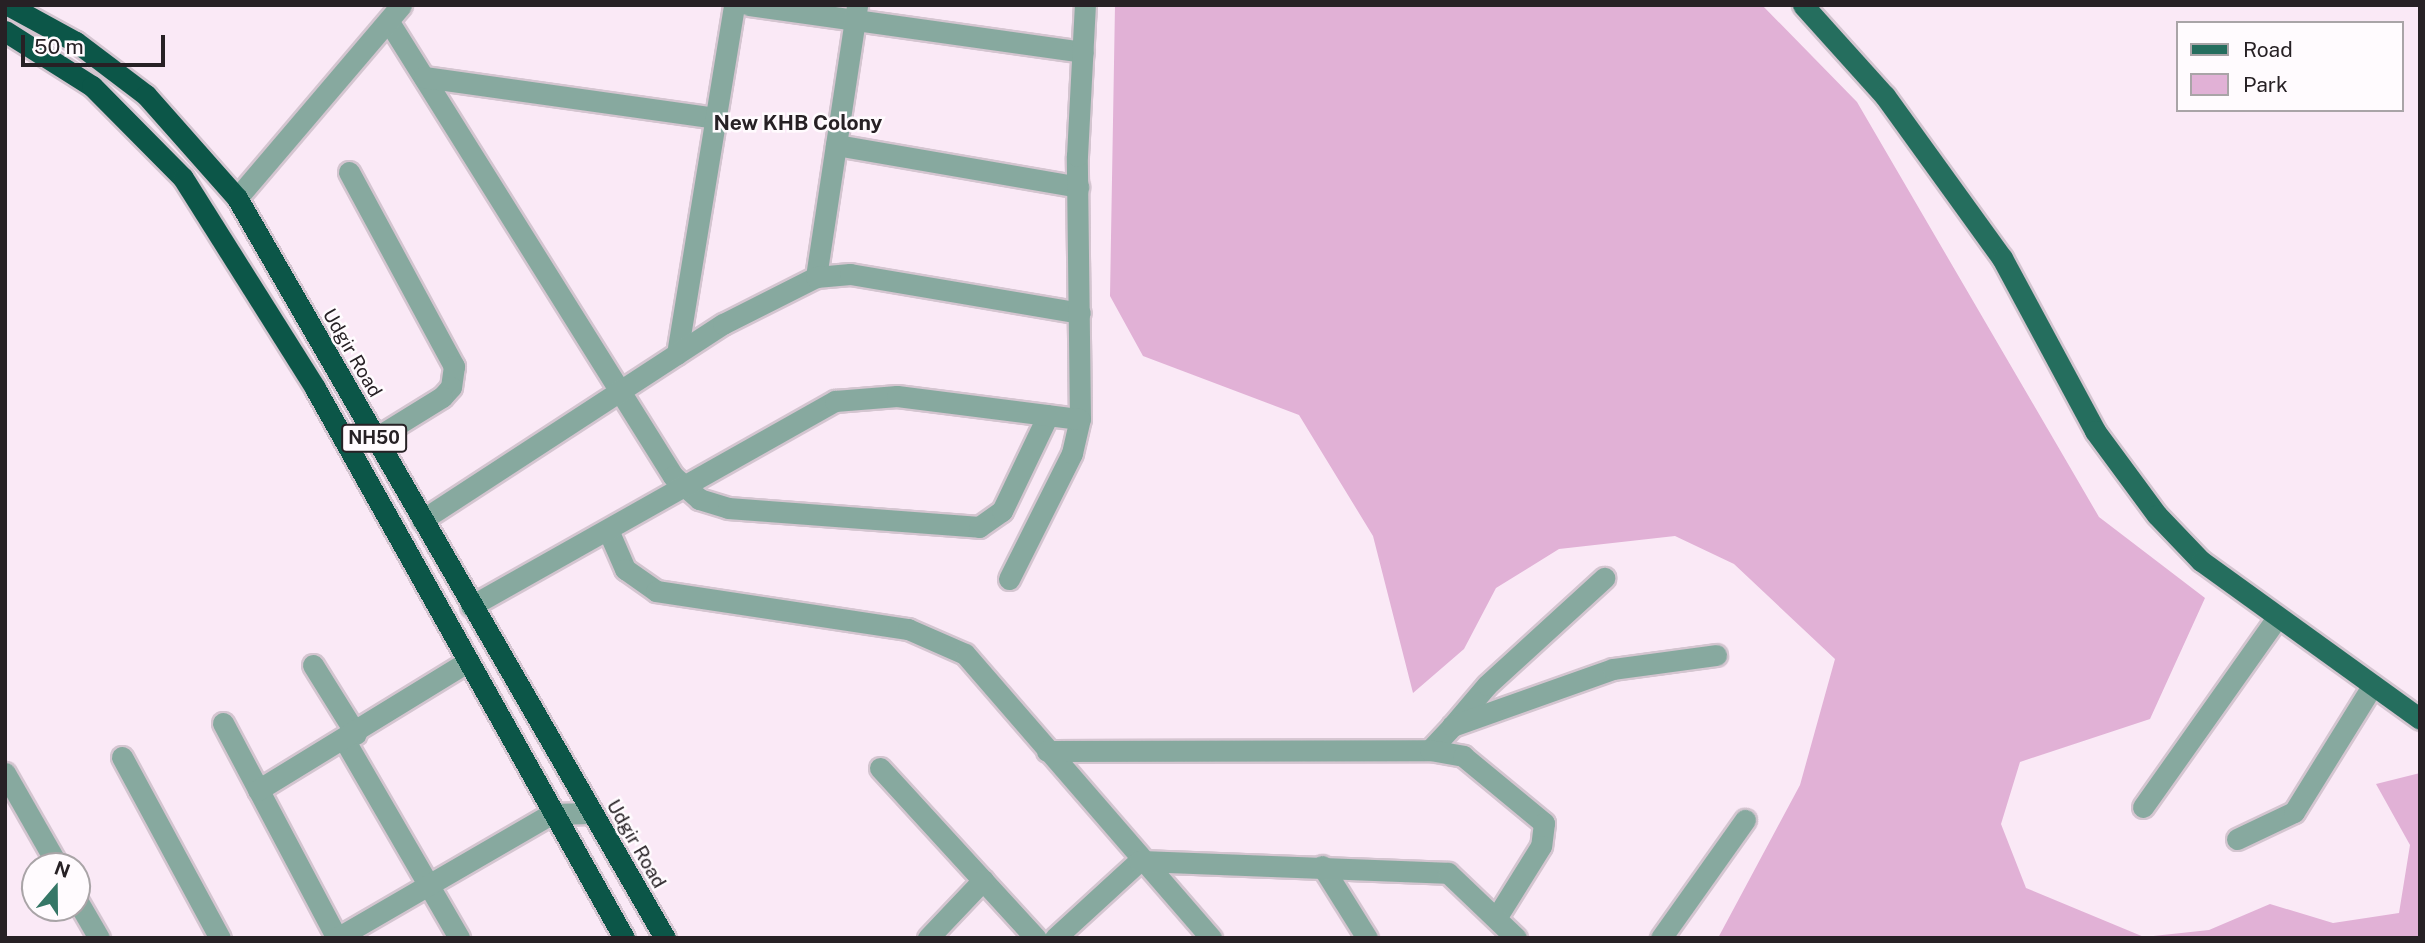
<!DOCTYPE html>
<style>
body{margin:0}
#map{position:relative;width:2425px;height:943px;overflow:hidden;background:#fae9f6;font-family:"Public Sans",sans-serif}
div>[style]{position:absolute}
.green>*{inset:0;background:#e1b1d6}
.roads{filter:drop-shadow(2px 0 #d4c5d0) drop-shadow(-2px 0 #d4c5d0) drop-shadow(0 2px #d4c5d0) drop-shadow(0 -2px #d4c5d0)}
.minor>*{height:21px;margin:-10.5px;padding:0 10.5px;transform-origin:10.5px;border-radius:10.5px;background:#87a99f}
.major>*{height:21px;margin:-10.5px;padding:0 10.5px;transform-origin:10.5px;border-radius:10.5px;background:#256e5e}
.highway>*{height:21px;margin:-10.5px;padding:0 10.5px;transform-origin:10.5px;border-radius:10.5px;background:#0c5648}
span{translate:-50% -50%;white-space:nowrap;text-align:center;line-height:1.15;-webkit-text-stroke:5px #fffbfe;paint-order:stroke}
.shield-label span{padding:2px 5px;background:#fffbfe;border:2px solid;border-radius:5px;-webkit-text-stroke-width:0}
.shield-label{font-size:18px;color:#272125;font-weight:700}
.street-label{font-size:19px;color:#272125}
.neighbourhood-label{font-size:21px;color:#272125;font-weight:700}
.frame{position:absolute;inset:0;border:7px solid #272125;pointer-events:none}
.legend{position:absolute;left:2176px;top:21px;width:228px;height:91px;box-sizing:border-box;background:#fffbfe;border:2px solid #a9a4a7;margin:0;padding:9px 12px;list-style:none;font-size:21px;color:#272125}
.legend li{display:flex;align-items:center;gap:14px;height:35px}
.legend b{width:35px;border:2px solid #a9a4a7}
.north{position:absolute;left:21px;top:852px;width:70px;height:70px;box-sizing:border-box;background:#fffbfe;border:2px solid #a9a4a7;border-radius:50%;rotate:20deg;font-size:19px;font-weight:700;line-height:28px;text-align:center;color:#272125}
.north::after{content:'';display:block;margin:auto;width:24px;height:32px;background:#367767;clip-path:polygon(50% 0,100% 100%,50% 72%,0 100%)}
.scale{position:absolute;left:21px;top:35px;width:144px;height:32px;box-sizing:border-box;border:4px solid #272125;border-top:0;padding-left:9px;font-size:21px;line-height:24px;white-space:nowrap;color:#272125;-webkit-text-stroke:5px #fffbfe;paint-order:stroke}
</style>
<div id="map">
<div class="green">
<i style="clip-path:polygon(1115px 5px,1762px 5px,1857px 102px,2099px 517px,2205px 598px,2150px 719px,2020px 762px,2001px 824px,2026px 888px,2144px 937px,2209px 930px,2270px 904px,2333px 923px,2399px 913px,2410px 845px,2376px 784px,2420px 773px,2420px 938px,1718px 938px,1800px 785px,1835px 659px,1734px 564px,1675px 536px,1559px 549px,1496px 588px,1464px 649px,1413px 693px,1373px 536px,1299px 415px,1143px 356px,1110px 296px)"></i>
</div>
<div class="roads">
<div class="minor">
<i style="left:749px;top:5px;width:337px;rotate:8deg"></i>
<i style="left:389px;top:22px;width:536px;rotate:57.97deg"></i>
<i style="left:673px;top:476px;width:35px;rotate:41deg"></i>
<i style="left:699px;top:499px;width:30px;rotate:17deg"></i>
<i style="left:728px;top:508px;width:252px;rotate:4.3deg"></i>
<i style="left:979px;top:527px;width:28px;rotate:-35deg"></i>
<i style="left:1002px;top:511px;width:106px;rotate:-64.4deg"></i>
<i style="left:424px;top:77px;width:294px;rotate:8deg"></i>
<i style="left:836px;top:145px;width:246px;rotate:9.8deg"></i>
<i style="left:349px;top:172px;width:221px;rotate:61.6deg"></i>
<i style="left:454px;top:366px;width:21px;rotate:98deg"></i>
<i style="left:451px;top:387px;width:13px;rotate:132deg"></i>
<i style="left:442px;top:397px;width:80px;rotate:148.3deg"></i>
<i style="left:237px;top:198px;width:253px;rotate:-49.6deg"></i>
<i style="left:816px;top:277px;width:275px;rotate:-81.4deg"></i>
<i style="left:677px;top:354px;width:354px;rotate:-80.7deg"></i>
<i style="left:422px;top:520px;width:359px;rotate:-33.1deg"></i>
<i style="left:723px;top:324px;width:104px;rotate:-26.8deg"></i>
<i style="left:816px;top:277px;width:34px;rotate:-5deg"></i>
<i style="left:850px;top:274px;width:233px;rotate:9.6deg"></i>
<i style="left:608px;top:530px;width:43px;rotate:66.4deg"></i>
<i style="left:625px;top:569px;width:38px;rotate:35deg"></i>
<i style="left:656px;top:591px;width:255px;rotate:8.6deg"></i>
<i style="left:908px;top:629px;width:62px;rotate:23.7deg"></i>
<i style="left:965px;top:654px;width:376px;rotate:49.1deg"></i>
<i style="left:1009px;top:579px;width:141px;rotate:-63.4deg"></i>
<i style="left:1072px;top:453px;width:35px;rotate:-77deg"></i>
<i style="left:1080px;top:419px;width:263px;rotate:-90.7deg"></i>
<i style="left:1077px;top:156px;width:151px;rotate:-87deg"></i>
<i style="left:471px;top:606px;width:418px;rotate:-29.4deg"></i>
<i style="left:835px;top:401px;width:62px;rotate:-4.6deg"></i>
<i style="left:897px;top:396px;width:184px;rotate:7.2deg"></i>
<i style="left:313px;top:665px;width:81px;rotate:58.1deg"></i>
<i style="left:223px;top:723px;width:243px;rotate:62.1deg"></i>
<i style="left:1453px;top:725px;width:52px;rotate:-49.6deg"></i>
<i style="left:1487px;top:685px;width:159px;rotate:-42.4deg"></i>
<i style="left:345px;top:741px;width:228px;rotate:59.9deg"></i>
<i style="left:1430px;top:750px;width:33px;rotate:-47deg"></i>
<i style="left:1452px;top:726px;width:171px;rotate:-19.5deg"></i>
<i style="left:1613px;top:669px;width:104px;rotate:-7.7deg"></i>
<i style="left:1047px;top:751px;width:383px;rotate:-0.1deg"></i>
<i style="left:1430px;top:750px;width:34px;rotate:10deg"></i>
<i style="left:1463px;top:756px;width:105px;rotate:39.6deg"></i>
<i style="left:1544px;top:823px;width:23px;rotate:97deg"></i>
<i style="left:1541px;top:846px;width:81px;rotate:121.9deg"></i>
<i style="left:122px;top:757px;width:206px;rotate:61.6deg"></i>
<i style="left:880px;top:768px;width:231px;rotate:47.5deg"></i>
<i style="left:5px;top:773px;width:107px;rotate:60.3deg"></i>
<i style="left:258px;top:790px;width:245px;rotate:-31.5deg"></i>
<i style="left:2143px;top:807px;width:232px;rotate:-54.7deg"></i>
<i style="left:2237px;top:839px;width:63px;rotate:-25.3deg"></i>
<i style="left:2294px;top:812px;width:148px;rotate:-58.2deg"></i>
<i style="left:1322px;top:866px;width:85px;rotate:58deg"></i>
<i style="left:77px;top:900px;width:44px;rotate:59.9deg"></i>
<i style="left:337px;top:938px;width:247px;rotate:-30.1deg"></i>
<i style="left:551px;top:814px;width:40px;rotate:-1.4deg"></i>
<i style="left:928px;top:938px;width:80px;rotate:-46.5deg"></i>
<i style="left:1055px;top:938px;width:114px;rotate:-42.5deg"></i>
<i style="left:1139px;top:861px;width:309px;rotate:2.2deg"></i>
<i style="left:1448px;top:873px;width:94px;rotate:43.7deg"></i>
<i style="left:1661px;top:938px;width:145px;rotate:-54.6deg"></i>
</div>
<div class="major">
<i style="left:1803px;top:5px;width:122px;rotate:48deg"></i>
<i style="left:1885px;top:96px;width:200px;rotate:54.2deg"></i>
<i style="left:2002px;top:258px;width:196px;rotate:61.7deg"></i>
<i style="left:2095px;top:431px;width:104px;rotate:53.6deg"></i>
<i style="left:2157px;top:515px;width:64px;rotate:46.3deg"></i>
<i style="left:2201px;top:561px;width:270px;rotate:35.8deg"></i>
</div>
<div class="highway">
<i style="left:8px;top:5px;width:77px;rotate:28.6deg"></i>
<i style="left:76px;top:42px;width:88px;rotate:37.1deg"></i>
<i style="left:146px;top:95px;width:137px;rotate:48.5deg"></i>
<i style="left:237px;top:198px;width:855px;rotate:59.96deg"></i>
<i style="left:5px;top:31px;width:103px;rotate:32.3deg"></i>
<i style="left:92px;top:86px;width:129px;rotate:45.3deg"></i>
<i style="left:183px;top:178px;width:248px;rotate:57.8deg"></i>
<i style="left:315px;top:388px;width:631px;rotate:60.67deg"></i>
</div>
</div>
<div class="shield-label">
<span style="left:374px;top:438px">NH50</span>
</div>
<div class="street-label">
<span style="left:352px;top:353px;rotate:60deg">Udgir Road</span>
<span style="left:636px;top:844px;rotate:60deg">Udgir Road</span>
</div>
<div class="neighbourhood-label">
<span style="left:798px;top:123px">New KHB Colony</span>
</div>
<div class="frame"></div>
<ul class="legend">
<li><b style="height:9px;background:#256e5e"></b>Road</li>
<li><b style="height:19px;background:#e1b1d6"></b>Park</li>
</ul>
<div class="north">N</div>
<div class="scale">50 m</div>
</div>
